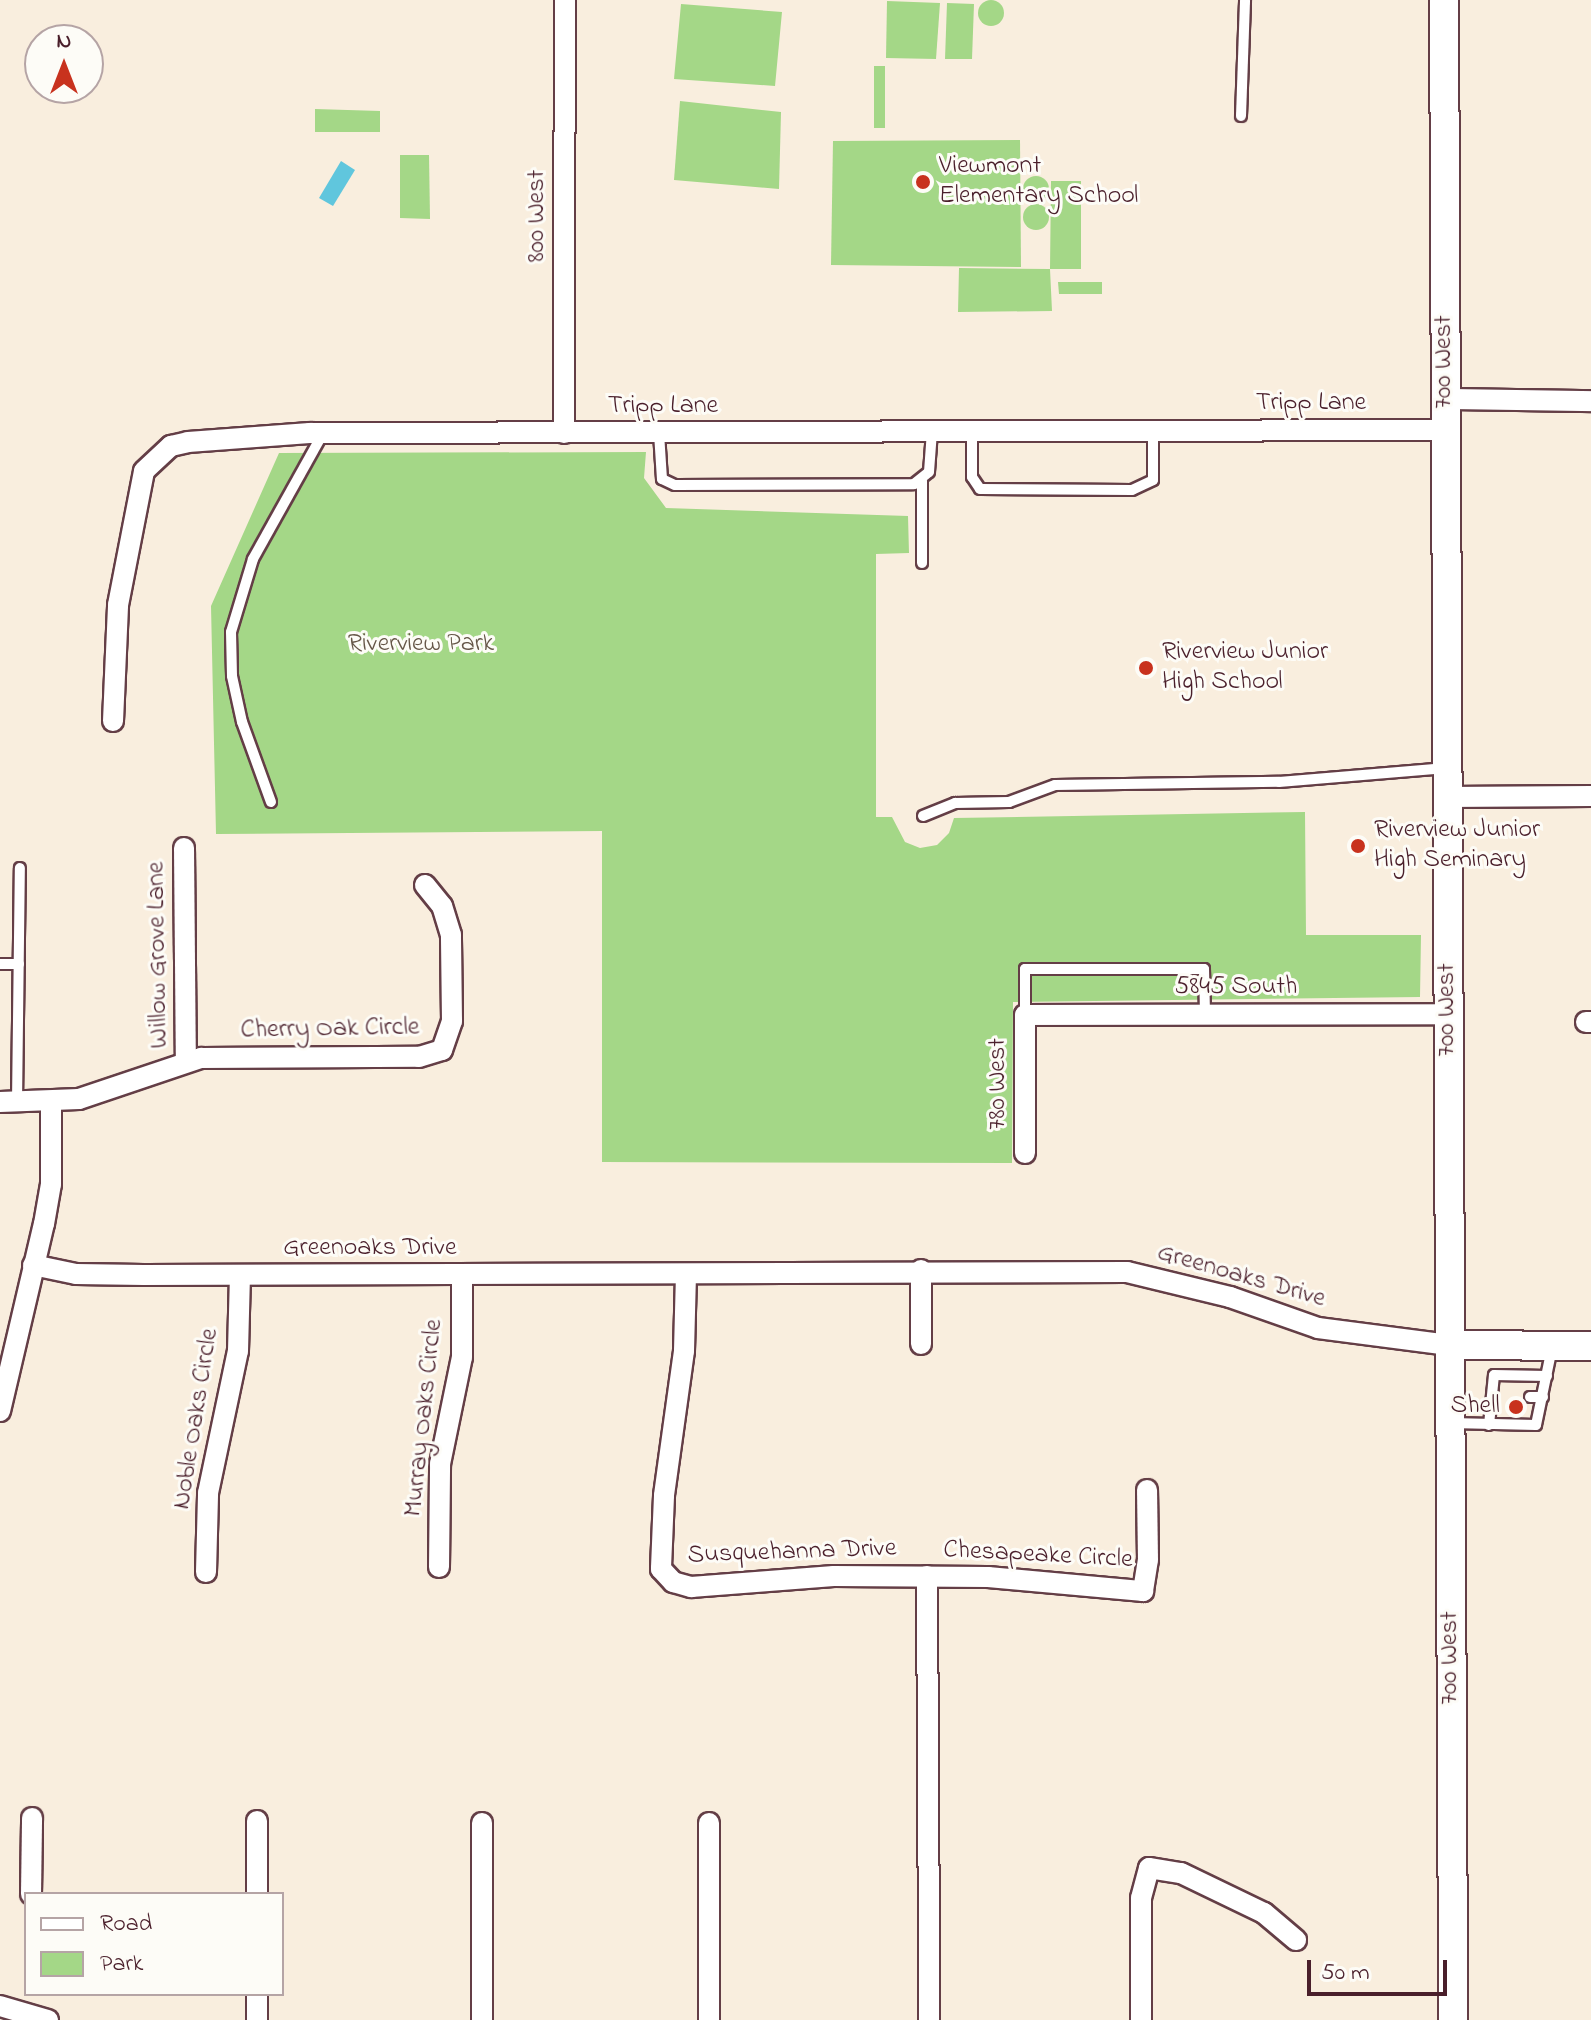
<!DOCTYPE html>
<style>
body{margin:0}
#map{position:relative;width:1591px;height:2020px;overflow:hidden;background:#f9eede;font-family:"Indie Flower",sans-serif}
div>[style]{position:absolute}
.green>*{inset:0;background:#a4d787}
.round{border-radius:50%}
.water>*{inset:0;background:#60c6dd}
.roads{filter:drop-shadow(2px 0 #643e46) drop-shadow(-2px 0 #643e46) drop-shadow(0 2px #643e46) drop-shadow(0 -2px #643e46)}
.lane>*{height:10px;margin:-5px;padding:0 5px;transform-origin:5px;border-radius:5px;background:#fff}
.street>*{height:20px;margin:-10px;padding:0 10px;transform-origin:10px;border-radius:10px;background:#fff}
.secondary>*{height:28px;margin:-14px;padding:0 14px;transform-origin:14px;border-radius:14px;background:#fff}
.dots>*{width:22px;height:22px;translate:-50% -50%;box-sizing:border-box;border:4px solid #fdfcf7;border-radius:50%}
span{translate:-50% -50%;white-space:nowrap;text-align:center;line-height:1.15;-webkit-text-stroke:6px #fdfcf7;paint-order:stroke}
.poi-label{font-size:26px;color:#4a1f2b}
.left{translate:0 -50%;text-align:left}
.right{translate:-100% -50%;text-align:right}
.street-label{font-size:26px;color:#4a1f2b}
.park-label{font-size:26px;color:#655647}
.legend{position:absolute;left:24px;top:1892px;width:260px;height:104px;box-sizing:border-box;background:#fdfcf7;border:2px solid #b5a4a5;margin:0;padding:10px 14px;list-style:none;font-size:24px;color:#4a1f2b}
.legend li{display:flex;align-items:center;gap:16px;height:40px}
.legend b{width:40px;border:2px solid #b5a4a5}
.north{position:absolute;left:24px;top:24px;width:80px;height:80px;box-sizing:border-box;background:#fdfcf7;border:2px solid #b5a4a5;border-radius:50%;rotate:0deg;font-size:22px;font-weight:700;line-height:32px;text-align:center;color:#4a1f2b}
.north::after{content:'';display:block;margin:auto;width:28px;height:36px;background:#c8321e;clip-path:polygon(50% 0,100% 100%,50% 72%,0 100%)}
.scale{position:absolute;left:1307px;top:1960px;width:140px;height:36px;box-sizing:border-box;border:4px solid #4a1f2b;border-top:0;padding-left:10px;font-size:24px;line-height:28px;white-space:nowrap;color:#4a1f2b;-webkit-text-stroke:6px #fdfcf7;paint-order:stroke}
</style>
<div id="map">
<div class="green">
<i class="round" style="left:978px;top:0;width:26px;height:26px"></i>
<i style="clip-path:polygon(887px 1px,940px 3px,936px 59px,886px 58px)"></i>
<i style="clip-path:polygon(947px 3px,974px 4px,972px 59px,945px 59px)"></i>
<i style="clip-path:polygon(681px 4px,782px 12px,775px 86px,674px 79px)"></i>
<i style="clip-path:polygon(874px 66px,885px 66px,885px 128px,874px 128px)"></i>
<i style="clip-path:polygon(680px 101px,781px 112px,779px 189px,674px 180px)"></i>
<i style="clip-path:polygon(315px 109px,380px 111px,380px 132px,315px 132px)"></i>
<i style="clip-path:polygon(1020px 140px,1021px 267px,831px 265px,833px 141px)"></i>
<i style="clip-path:polygon(400px 155px,429px 155px,430px 219px,400px 218px)"></i>
<i class="round" style="left:1023px;top:176px;width:26px;height:26px"></i>
<i style="clip-path:polygon(1051px 181px,1081px 181px,1081px 269px,1050px 269px,1052px 311px,958px 312px,959px 268px,1050px 269px)"></i>
<i class="round" style="left:1023px;top:204px;width:26px;height:26px"></i>
<i style="clip-path:polygon(1058px 282px,1102px 282px,1102px 294px,1059px 294px)"></i>
<i style="clip-path:polygon(646px 452px,644px 478px,666px 508px,908px 516px,909px 553px,876px 554px,876px 817px,892px 817px,905px 842px,920px 848px,937px 845px,949px 833px,954px 818px,1305px 812px,1306px 935px,1421px 935px,1420px 997px,1013px 1002px,1012px 1163px,602px 1162px,602px 831px,216px 834px,211px 606px,279px 453px)"></i>
</div>
<div class="water">
<i style="clip-path:polygon(341px 161px,355px 170px,333px 206px,319px 198px)"></i>
</div>
<div class="roads">
<div class="lane">
<i style="left:1241px;top:116px;width:116px;rotate:-88deg"></i>
<i style="left:972px;top:431px;width:46px;rotate:90deg"></i>
<i style="left:972px;top:477px;width:14px;rotate:56deg"></i>
<i style="left:980px;top:489px;width:152px;rotate:0.4deg"></i>
<i style="left:1132px;top:490px;width:23px;rotate:-25deg"></i>
<i style="left:1153px;top:480px;width:50px;rotate:-90deg"></i>
<i style="left:659px;top:433px;width:46px;rotate:86.3deg"></i>
<i style="left:662px;top:479px;width:14px;rotate:25deg"></i>
<i style="left:675px;top:485px;width:239px;rotate:-0.2deg"></i>
<i style="left:914px;top:484px;width:19px;rotate:-39deg"></i>
<i style="left:929px;top:472px;width:41px;rotate:-85.8deg"></i>
<i style="left:922px;top:481px;width:82px;rotate:90deg"></i>
<i style="left:271px;top:802px;width:85px;rotate:-109.9deg"></i>
<i style="left:242px;top:722px;width:47px;rotate:-102.3deg"></i>
<i style="left:232px;top:676px;width:44px;rotate:-91.3deg"></i>
<i style="left:231px;top:632px;width:76px;rotate:-73.2deg"></i>
<i style="left:253px;top:559px;width:144px;rotate:-60.9deg"></i>
<i style="left:923px;top:816px;width:35px;rotate:-22deg"></i>
<i style="left:955px;top:803px;width:54px;rotate:-1.1deg"></i>
<i style="left:1009px;top:802px;width:49px;rotate:-20.3deg"></i>
<i style="left:1055px;top:785px;width:224px;rotate:-0.8deg"></i>
<i style="left:1279px;top:782px;width:168px;rotate:-4.8deg"></i>
<i style="left:0;top:964px;width:19px"></i>
<i style="left:1025px;top:1015px;width:46px;rotate:-90deg"></i>
<i style="left:1025px;top:969px;width:179px"></i>
<i style="left:1204px;top:969px;width:45px;rotate:88.7deg"></i>
<i style="left:17px;top:1102px;width:234px;rotate:-89.3deg"></i>
<i style="left:1530px;top:1397px;width:13px"></i>
<i style="left:1451px;top:1423px;width:85px;rotate:1.3deg"></i>
<i style="left:1536px;top:1425px;width:79px;rotate:-78.3deg"></i>
<i style="left:1489px;top:1425px;width:50px;rotate:-84.3deg"></i>
<i style="left:1494px;top:1375px;width:53px;rotate:1.1deg"></i>
</div>
<div class="street">
<i style="left:1445px;top:399px;width:146px;rotate:0.8deg"></i>
<i style="left:564px;top:433px;width:433px;rotate:-89.9deg"></i>
<i style="left:113px;top:721px;width:116px;rotate:-87.5deg"></i>
<i style="left:118px;top:605px;width:136px;rotate:-79deg"></i>
<i style="left:144px;top:471px;width:37px;rotate:-43deg"></i>
<i style="left:171px;top:446px;width:17px;rotate:-13deg"></i>
<i style="left:188px;top:442px;width:122px;rotate:-4.2deg"></i>
<i style="left:310px;top:433px;width:1136px;rotate:-0.15deg"></i>
<i style="left:1447px;top:797px;width:144px;rotate:-0.4deg"></i>
<i style="left:184px;top:848px;width:213px;rotate:89.5deg"></i>
<i style="left:1586px;top:1022px;width:5px"></i>
<i style="left:0;top:1102px;width:79px;rotate:-2.2deg"></i>
<i style="left:79px;top:1099px;width:129px;rotate:-18.6deg"></i>
<i style="left:201px;top:1058px;width:218px;rotate:-0.3deg"></i>
<i style="left:419px;top:1057px;width:24px;rotate:-17deg"></i>
<i style="left:442px;top:1050px;width:31px;rotate:-71deg"></i>
<i style="left:452px;top:1021px;width:86px;rotate:-90.7deg"></i>
<i style="left:451px;top:935px;width:30px;rotate:-107deg"></i>
<i style="left:442px;top:906px;width:27px;rotate:-129deg"></i>
<i style="left:1025px;top:1153px;width:138px;rotate:-90deg"></i>
<i style="left:1025px;top:1015px;width:422px;rotate:-0.1deg"></i>
<i style="left:33px;top:1265px;width:44px;rotate:11.8deg"></i>
<i style="left:76px;top:1274px;width:68px;rotate:0.8deg"></i>
<i style="left:144px;top:1275px;width:983px;rotate:-0.17deg"></i>
<i style="left:1127px;top:1272px;width:106px;rotate:13.6deg"></i>
<i style="left:1230px;top:1297px;width:93px;rotate:19.4deg"></i>
<i style="left:1318px;top:1328px;width:132px;rotate:7.4deg"></i>
<i style="left:921px;top:1270px;width:74px;rotate:90deg"></i>
<i style="left:686px;top:1274px;width:77px;rotate:91.5deg"></i>
<i style="left:684px;top:1351px;width:146px;rotate:97.9deg"></i>
<i style="left:664px;top:1496px;width:73px;rotate:92.4deg"></i>
<i style="left:661px;top:1569px;width:18px;rotate:47deg"></i>
<i style="left:673px;top:1582px;width:19px;rotate:16deg"></i>
<i style="left:691px;top:1587px;width:143px;rotate:-4.4deg"></i>
<i style="left:834px;top:1576px;width:154px;rotate:0.4deg"></i>
<i style="left:988px;top:1577px;width:156px;rotate:5.2deg"></i>
<i style="left:1143px;top:1591px;width:31px;rotate:-81deg"></i>
<i style="left:1148px;top:1560px;width:70px;rotate:-90.8deg"></i>
<i style="left:0;top:1411px;width:192px;rotate:-76.8deg"></i>
<i style="left:44px;top:1224px;width:41px;rotate:-80.1deg"></i>
<i style="left:51px;top:1184px;width:80px;rotate:-90deg"></i>
<i style="left:439px;top:1567px;width:103px;rotate:-89.4deg"></i>
<i style="left:440px;top:1464px;width:109px;rotate:-78.4deg"></i>
<i style="left:462px;top:1357px;width:82px;rotate:-90deg"></i>
<i style="left:206px;top:1572px;width:79px;rotate:-88.5deg"></i>
<i style="left:208px;top:1493px;width:145px;rotate:-78.1deg"></i>
<i style="left:238px;top:1351px;width:76px;rotate:-88.5deg"></i>
<i style="left:927px;top:1576px;width:444px;rotate:89.7deg"></i>
<i style="left:482px;top:1823px;width:197px;rotate:90deg"></i>
<i style="left:31px;top:1894px;width:76px;rotate:-89.2deg"></i>
<i style="left:257px;top:1894px;width:73px;rotate:-90deg"></i>
<i style="left:0;top:2006px;width:50px;rotate:16.3deg"></i>
<i style="left:257px;top:2020px;width:26px;rotate:-90deg"></i>
<i style="left:709px;top:2020px;width:197px;rotate:-90deg"></i>
<i style="left:1141px;top:2020px;width:122px;rotate:-90deg"></i>
<i style="left:1141px;top:1898px;width:31px;rotate:-75deg"></i>
<i style="left:1149px;top:1868px;width:32px;rotate:9deg"></i>
<i style="left:1181px;top:1873px;width:92px;rotate:25.7deg"></i>
<i style="left:1264px;top:1913px;width:42px;rotate:40.2deg"></i>
</div>
<div class="secondary">
<i style="left:1444px;top:0;width:2020px;rotate:89.74deg"></i>
<i style="left:1449px;top:1345px;width:142px;rotate:0.4deg"></i>
</div>
</div>
<div class="dots">
<i style="left:923px;top:182px;background:#c8321e"></i>
<i style="left:1146px;top:668px;background:#c8321e"></i>
<i style="left:1358px;top:846px;background:#c8321e"></i>
<i style="left:1516px;top:1407px;background:#c8321e"></i>
</div>
<div class="poi-label">
<span class="left" style="left:939px;top:182px">Viewmont<br>Elementary School</span>
<span class="left" style="left:1162px;top:668px">Riverview Junior<br>High School</span>
<span class="left" style="left:1374px;top:846px">Riverview Junior<br>High Seminary</span>
<span class="right" style="left:1500px;top:1407px">Shell</span>
</div>
<div class="street-label">
<span style="left:538px;top:216px;rotate:-90deg">800 West</span>
<span style="left:1445px;top:362px;rotate:-90deg">700 West</span>
<span style="left:1311px;top:404px">Tripp Lane</span>
<span style="left:663px;top:407px">Tripp Lane</span>
<span style="left:159px;top:955px;rotate:-91deg">Willow Grove Lane</span>
<span style="left:1236px;top:988px">5845 South</span>
<span style="left:1448px;top:1010px;rotate:-90deg">700 West</span>
<span style="left:330px;top:1030px;rotate:-1deg">Cherry Oak Circle</span>
<span style="left:999px;top:1084px;rotate:-90deg">780 West</span>
<span style="left:370px;top:1249px">Greenoaks Drive</span>
<span style="left:1241px;top:1277px;rotate:16deg">Greenoaks Drive</span>
<span style="left:425px;top:1418px;rotate:-84deg">Murray Oaks Circle</span>
<span style="left:197px;top:1419px;rotate:-81deg">Noble Oaks Circle</span>
<span style="left:792px;top:1553px;rotate:-2deg">Susquehanna Drive</span>
<span style="left:1038px;top:1556px;rotate:3deg">Chesapeake Circle</span>
<span style="left:1451px;top:1658px;rotate:-90deg">700 West</span>
</div>
<div class="park-label">
<span style="left:421px;top:645px">Riverview Park</span>
</div>
<ul class="legend">
<li><b style="height:10px;background:#fff"></b>Road</li>
<li><b style="height:22px;background:#a4d787"></b>Park</li>
</ul>
<div class="north">N</div>
<div class="scale">50 m</div>
</div>
